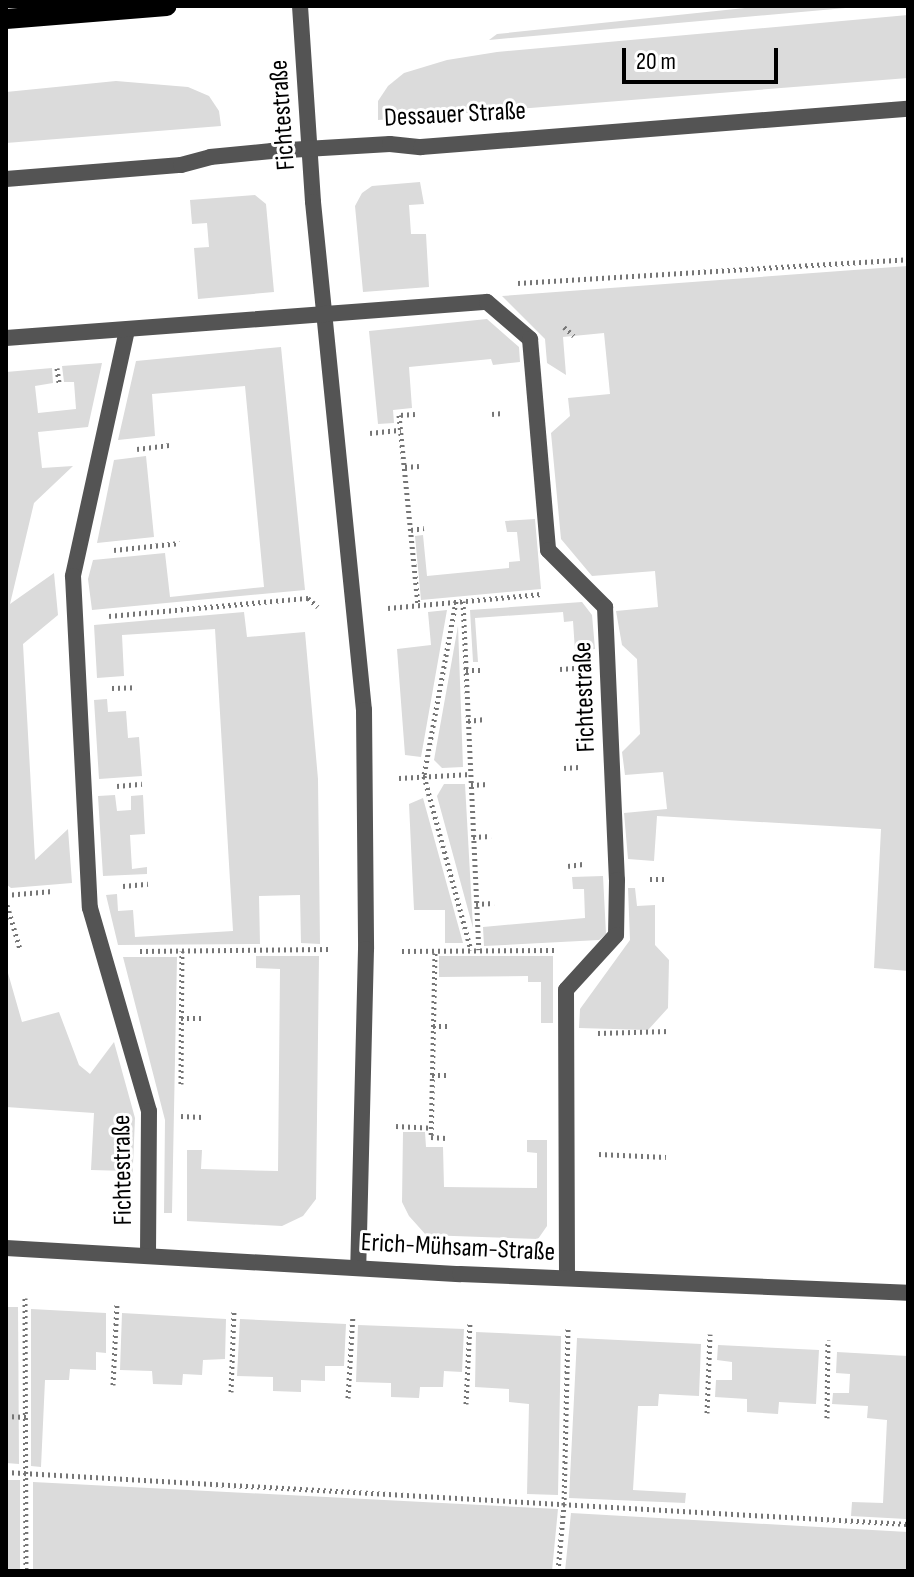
<!DOCTYPE html>
<meta charset="utf-8">
<style>
body{margin:0}
#map{position:relative;width:914px;height:1577px;overflow:hidden;background:#fff;font-family:"Sofia Sans Condensed",sans-serif}
div>[style]{position:absolute}
.green>*{inset:0;background:#dbdbdb}
.path>*{height:5px;margin-top:-2.5px;transform-origin:0;background:repeating-linear-gradient(90deg,#767676 0 2px,transparent 0 6px)}
.street>*{height:16px;margin:-8px;padding:0 8px;transform-origin:8px;border-radius:8px;background:#545454}
.primary>*{height:20px;margin:-10px;padding:0 10px;transform-origin:10px;border-radius:10px;background:#000}
span{translate:-50% -50%;white-space:nowrap;text-align:center;line-height:1.15;-webkit-text-stroke:6px #fff;paint-order:stroke}
.street-label{font-size:26px;color:#000}
.frame{position:absolute;inset:0;border:8px solid #000;pointer-events:none}
.scale{position:absolute;left:622px;top:48px;width:156px;height:36px;box-sizing:border-box;border:4px solid #000;border-top:0;padding-left:10px;font-size:24px;line-height:28px;white-space:nowrap;color:#000;-webkit-text-stroke:6px #fff;paint-order:stroke}
</style>
<div id="map">
<div class="green">
<i style="clip-path:polygon(764px 6px,868px 6px,489px 40px,497px 34px)"></i>
<i style="clip-path:polygon(908px 15px,908px 78px,378px 120px,378px 101px,388px 86px,404px 73px,447px 60px,497px 52px)"></i>
<i style="clip-path:polygon(116px 81px,188px 87px,209px 96px,219px 111px,221px 126px,6px 143px,6px 92px)"></i>
<i style="clip-path:polygon(420px 182px,424px 204px,409px 205px,411px 234px,426px 234px,429px 287px,363px 292px,355px 206px,362px 193px,372px 186px)"></i>
<i style="clip-path:polygon(255px 195px,266px 204px,274px 292px,198px 299px,194px 248px,209px 247px,207px 223px,192px 224px,190px 200px)"></i>
<i style="clip-path:polygon(908px 266px,908px 971px,874px 968px,881px 829px,657px 816px,654px 861px,628px 859px,624px 813px,667px 809px,663px 772px,625px 775px,622px 752px,640px 734px,637px 659px,622px 645px,616px 611px,658px 607px,655px 571px,592px 576px,561px 539px,551px 433px,570px 416px,568px 398px,610px 394px,604px 333px,563px 337px,566px 375px,547px 363px,545px 339px,502px 296px)"></i>
<i style="clip-path:polygon(487px 319px,519px 347px,520px 362px,493px 365px,491px 359px,409px 367px,412px 408px,393px 410px,394px 423px,378px 424px,369px 331px)"></i>
<i style="clip-path:polygon(281px 347px,305px 590px,92px 610px,88px 579px,93px 560px,165px 553px,170px 597px,264px 587px,245px 386px,152px 394px,155px 436px,118px 440px,136px 361px)"></i>
<i style="clip-path:polygon(102px 363px,88px 427px,38px 432px,42px 468px,73px 466px,34px 503px,10px 604px,54px 573px,58px 615px,23px 644px,35px 860px,68px 829px,72px 883px,11px 888px,6px 884px,6px 372px,52px 368px,53px 383px,35px 386px,38px 413px,76px 409px,74px 382px,64px 382px,62px 366px)"></i>
<i style="clip-path:polygon(146px 456px,154px 537px,97px 543px,114px 460px)"></i>
<i style="clip-path:polygon(535px 519px,541px 589px,421px 600px,415px 536px,423px 535px,427px 576px,509px 568px,509px 562px,520px 561px,517px 532px,507px 532px,505px 521px)"></i>
<i style="clip-path:polygon(582px 602px,592px 615px,595px 649px,575px 651px,573px 621px,564px 622px,563px 612px,475px 618px,478px 662px,473px 662px,470px 610px)"></i>
<i style="clip-path:polygon(447px 610px,421px 757px,405px 755px,397px 649px,431px 645px,428px 612px)"></i>
<i style="clip-path:polygon(244px 612px,247px 637px,305px 632px,318px 779px,320px 944px,301px 943px,300px 895px,259px 896px,260px 944px,118px 945px,106px 895px,117px 894px,118px 911px,133px 910px,135px 937px,233px 931px,215px 629px,122px 635px,124px 676px,97px 678px,94px 625px)"></i>
<i style="clip-path:polygon(458px 626px,463px 767px,442px 768px,434px 760px)"></i>
<i style="clip-path:polygon(107px 699px,108px 712px,126px 711px,128px 738px,139px 737px,142px 776px,99px 779px,94px 700px)"></i>
<i style="clip-path:polygon(444px 784px,465px 784px,473px 928px,437px 796px)"></i>
<i style="clip-path:polygon(115px 795px,117px 811px,131px 810px,131px 796px,143px 795px,145px 834px,130px 835px,132px 869px,147px 867px,147px 874px,103px 876px,98px 796px)"></i>
<i style="clip-path:polygon(423px 798px,463px 943px,445px 943px,445px 910px,414px 910px,409px 804px)"></i>
<i style="clip-path:polygon(603px 876px,606px 934px,599px 940px,484px 946px,483px 927px,585px 918px,584px 889px,573px 889px,572px 877px)"></i>
<i style="clip-path:polygon(628px 888px,635px 888px,637px 906px,655px 905px,655px 945px,669px 960px,668px 1008px,648px 1030px,579px 1028px,580px 1009px,630px 940px)"></i>
<i style="clip-path:polygon(256px 956px,319px 956px,316px 1199px,303px 1216px,282px 1226px,187px 1221px,187px 1150px,202px 1150px,201px 1169px,278px 1171px,280px 969px,256px 968px)"></i>
<i style="clip-path:polygon(439px 956px,553px 956px,553px 1023px,541px 1023px,541px 982px,528px 982px,528px 976px,439px 977px)"></i>
<i style="clip-path:polygon(123px 957px,177px 957px,172px 1213px,164px 1213px,165px 1120px)"></i>
<i style="clip-path:polygon(6px 966px,22px 1022px,59px 1012px,79px 1065px,90px 1074px,114px 1042px,135px 1118px,131px 1211px,127px 1211px,128px 1171px,91px 1170px,94px 1113px,6px 1107px)"></i>
<i style="clip-path:polygon(403px 1132px,425px 1132px,426px 1147px,443px 1147px,444px 1187px,537px 1188px,537px 1153px,527px 1152px,527px 1140px,547px 1140px,547px 1226px,538px 1239px,426px 1235px,409px 1216px,402px 1202px)"></i>
<i style="clip-path:polygon(6px 1307px,18px 1307px,19px 1464px,6px 1463px)"></i>
<i style="clip-path:polygon(31px 1309px,106px 1313px,106px 1353px,96px 1352px,96px 1370px,70px 1369px,69px 1380px,45px 1380px,41px 1467px,31px 1466px)"></i>
<i style="clip-path:polygon(122px 1313px,226px 1319px,225px 1359px,203px 1360px,202px 1375px,183px 1374px,182px 1385px,153px 1384px,152px 1371px,120px 1370px)"></i>
<i style="clip-path:polygon(240px 1319px,346px 1324px,344px 1366px,325px 1366px,325px 1381px,301px 1380px,301px 1392px,273px 1391px,273px 1377px,237px 1376px)"></i>
<i style="clip-path:polygon(358px 1325px,464px 1329px,462px 1372px,444px 1371px,443px 1387px,420px 1387px,419px 1398px,391px 1397px,391px 1383px,356px 1382px)"></i>
<i style="clip-path:polygon(476px 1332px,561px 1336px,558px 1495px,527px 1494px,529px 1404px,509px 1402px,509px 1389px,475px 1387px)"></i>
<i style="clip-path:polygon(577px 1338px,701px 1344px,699px 1396px,659px 1394px,658px 1406px,638px 1406px,633px 1490px,686px 1493px,685px 1503px,569px 1498px)"></i>
<i style="clip-path:polygon(718px 1345px,819px 1350px,816px 1404px,779px 1402px,778px 1414px,747px 1412px,747px 1399px,715px 1397px,716px 1380px,732px 1380px,732px 1362px,717px 1360px)"></i>
<i style="clip-path:polygon(837px 1352px,908px 1356px,906px 1519px,851px 1516px,852px 1502px,883px 1503px,887px 1420px,867px 1418px,868px 1406px,832px 1404px,833px 1393px,849px 1393px,850px 1374px,836px 1373px)"></i>
<i style="clip-path:polygon(6px 1480px,20px 1480px,20px 1571px,6px 1571px)"></i>
<i style="clip-path:polygon(33px 1482px,558px 1509px,552px 1571px,33px 1571px)"></i>
<i style="clip-path:polygon(571px 1513px,908px 1532px,908px 1571px,565px 1571px)"></i>
</div>
<div class="path">
<i style="left:518px;top:283px;width:391px;rotate:-3.5deg"></i>
<i style="left:564px;top:327px;width:13px;rotate:42deg"></i>
<i style="left:57px;top:368px;width:15px;rotate:82deg"></i>
<i style="left:415px;top:414px;width:16px;rotate:176deg"></i>
<i style="left:399px;top:415px;width:191px;rotate:84.3deg"></i>
<i style="left:492px;top:414px;width:11px;rotate:-5deg"></i>
<i style="left:370px;top:433px;width:31px;rotate:-6deg"></i>
<i style="left:137px;top:449px;width:34px;rotate:-7deg"></i>
<i style="left:405px;top:467px;width:14px;rotate:-4deg"></i>
<i style="left:411px;top:530px;width:13px;rotate:-9deg"></i>
<i style="left:114px;top:550px;width:66px;rotate:-6.1deg"></i>
<i style="left:456px;top:601px;width:178px;rotate:100.4deg"></i>
<i style="left:424px;top:776px;width:180px;rotate:74.9deg"></i>
<i style="left:463px;top:601px;width:349px;rotate:87.4deg"></i>
<i style="left:388px;top:608px;width:154px;rotate:-5.2deg"></i>
<i style="left:109px;top:616px;width:200px;rotate:-5.2deg"></i>
<i style="left:308px;top:598px;width:13px;rotate:42deg"></i>
<i style="left:560px;top:669px;width:15px;rotate:-4deg"></i>
<i style="left:466px;top:670px;width:17px"></i>
<i style="left:112px;top:688px;width:24px;rotate:-2deg"></i>
<i style="left:468px;top:721px;width:17px;rotate:-7deg"></i>
<i style="left:564px;top:768px;width:15px;rotate:-4deg"></i>
<i style="left:399px;top:778px;width:72px;rotate:-3.2deg"></i>
<i style="left:471px;top:785px;width:17px;rotate:-3deg"></i>
<i style="left:117px;top:786px;width:25px;rotate:-5deg"></i>
<i style="left:473px;top:837px;width:18px;rotate:-3deg"></i>
<i style="left:568px;top:866px;width:15px;rotate:-8deg"></i>
<i style="left:650px;top:879px;width:16px"></i>
<i style="left:123px;top:886px;width:25px;rotate:-5deg"></i>
<i style="left:6px;top:895px;width:47px;rotate:-4.9deg"></i>
<i style="left:476px;top:904px;width:18px;rotate:-3deg"></i>
<i style="left:7px;top:905px;width:46px;rotate:73.5deg"></i>
<i style="left:140px;top:951px;width:190px;rotate:-0.6deg"></i>
<i style="left:402px;top:951px;width:154px;rotate:-0.4deg"></i>
<i style="left:435px;top:953px;width:184px;rotate:91.2deg"></i>
<i style="left:431px;top:1137px;width:15px;rotate:4deg"></i>
<i style="left:181px;top:1018px;width:23px"></i>
<i style="left:433px;top:1026px;width:14px"></i>
<i style="left:598px;top:1033px;width:71px;rotate:-1.6deg"></i>
<i style="left:432px;top:1075px;width:15px"></i>
<i style="left:181px;top:1084px;width:133px;rotate:-89.6deg"></i>
<i style="left:181px;top:1116px;width:21px;rotate:3deg"></i>
<i style="left:396px;top:1126px;width:35px;rotate:3deg"></i>
<i style="left:599px;top:1154px;width:67px;rotate:2.6deg"></i>
<i style="left:25px;top:1298px;width:273px;rotate:89.8deg"></i>
<i style="left:113px;top:1385px;width:82px;rotate:-87.2deg"></i>
<i style="left:231px;top:1392px;width:83px;rotate:-87.9deg"></i>
<i style="left:348px;top:1398px;width:83px;rotate:-86.6deg"></i>
<i style="left:466px;top:1404px;width:83px;rotate:-87.2deg"></i>
<i style="left:707px;top:1413px;width:79px;rotate:-87.8deg"></i>
<i style="left:6px;top:1416px;width:20px;rotate:3deg"></i>
<i style="left:827px;top:1418px;width:78px;rotate:-89.3deg"></i>
<i style="left:6px;top:1472px;width:903px;rotate:3.3deg"></i>
<i style="left:558px;top:1571px;width:66px;rotate:-84.8deg"></i>
<i style="left:564px;top:1505px;width:178px;rotate:-88.7deg"></i>
</div>
<div class="street">
<i style="left:300px;top:6px;width:196px;rotate:86.2deg"></i>
<i style="left:313px;top:202px;width:511px;rotate:84.27deg"></i>
<i style="left:364px;top:710px;width:239px;rotate:89.5deg"></i>
<i style="left:366px;top:949px;width:317px;rotate:91.4deg"></i>
<i style="left:6px;top:179px;width:176px;rotate:-4.6deg"></i>
<i style="left:181px;top:165px;width:30px;rotate:-15deg"></i>
<i style="left:210px;top:157px;width:62px;rotate:-5.5deg"></i>
<i style="left:272px;top:151px;width:118px;rotate:-3.4deg"></i>
<i style="left:390px;top:144px;width:31px;rotate:6deg"></i>
<i style="left:421px;top:147px;width:488px;rotate:-4.5deg"></i>
<i style="left:127px;top:330px;width:252px;rotate:102.4deg"></i>
<i style="left:73px;top:576px;width:332px;rotate:87.1deg"></i>
<i style="left:90px;top:908px;width:211px;rotate:73.8deg"></i>
<i style="left:149px;top:1111px;width:145px;rotate:90.4deg"></i>
<i style="left:6px;top:338px;width:482px;rotate:-4.3deg"></i>
<i style="left:487px;top:302px;width:57px;rotate:40.7deg"></i>
<i style="left:530px;top:339px;width:212px;rotate:85.1deg"></i>
<i style="left:548px;top:550px;width:81px;rotate:45deg"></i>
<i style="left:605px;top:607px;width:273px;rotate:87.5deg"></i>
<i style="left:617px;top:880px;width:55px;rotate:91deg"></i>
<i style="left:616px;top:935px;width:74px;rotate:132.3deg"></i>
<i style="left:566px;top:990px;width:288px;rotate:89.8deg"></i>
<i style="left:6px;top:1248px;width:455px;rotate:3.3deg"></i>
<i style="left:460px;top:1274px;width:448px;rotate:2.4deg"></i>
</div>
<div class="primary">
<i style="left:6px;top:19px;width:161px;rotate:-4.6deg"></i>
</div>
<div class="street-label">
<span style="left:283px;top:115px;rotate:-94deg">Fichtestraße</span>
<span style="left:455px;top:115px;rotate:-3deg">Dessauer Straße</span>
<span style="left:585px;top:697px;rotate:-92deg">Fichtestraße</span>
<span style="left:123px;top:1170px;rotate:-91deg">Fichtestraße</span>
<span style="left:458px;top:1248px;rotate:3deg">Erich-Mühsam-Straße</span>
</div>
<div class="frame"></div>
<div class="scale">20 m</div>
</div>
